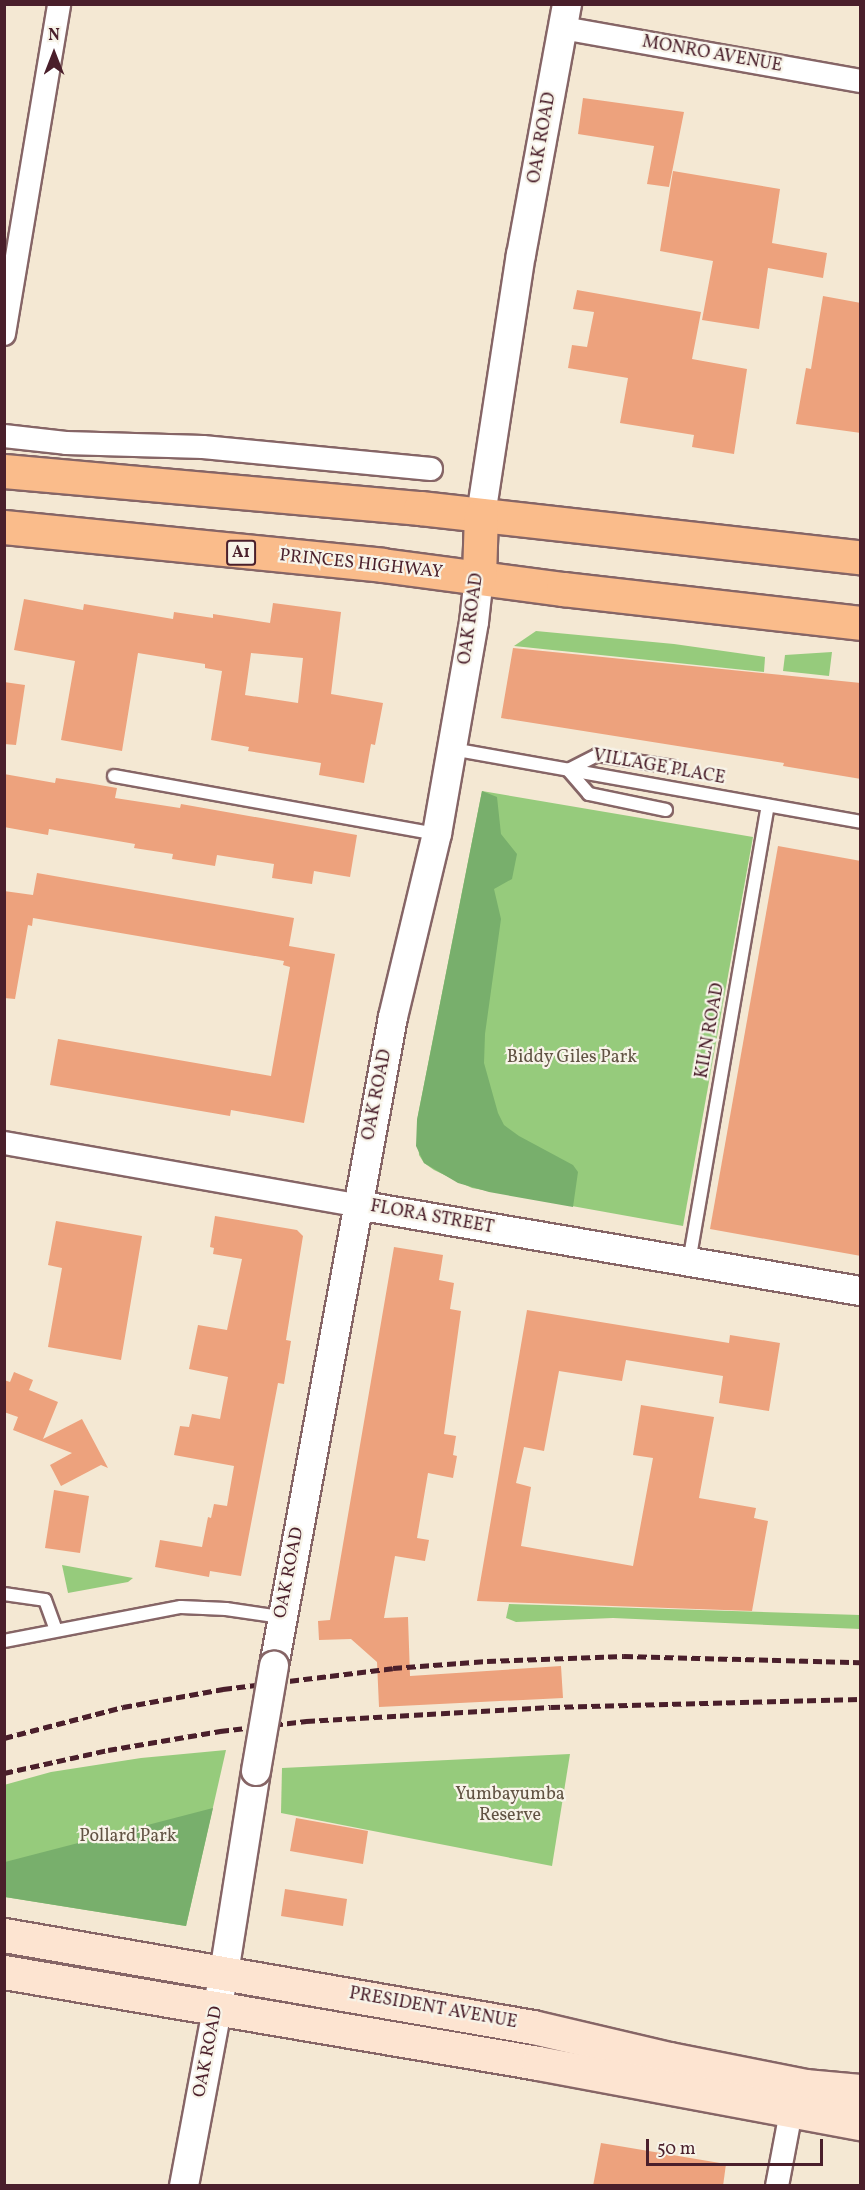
<!DOCTYPE html>
<style>
body{margin:0}
#map{position:relative;width:865px;height:2190px;overflow:hidden;background:#f4e8d3;font-family:Vollkorn,serif}
div>[style]{position:absolute}
.green>*{inset:0;background:#96cb7c}
.forest>*{inset:0;background:#78af6c}
.building>*{inset:0;background:#eda27d}
.roads{filter:drop-shadow(2px 0 #866566) drop-shadow(-2px 0 #866566) drop-shadow(0 2px #866566) drop-shadow(0 -2px #866566)}
.service>*{height:12px;margin:-6px;padding:0 6px;transform-origin:6px;border-radius:6px;background:#fff}
.minor>*{height:22px;margin:-11px;padding:0 11px;transform-origin:11px;border-radius:11px;background:#fff}
.tertiary>*{height:28px;margin:-14px;padding:0 14px;transform-origin:14px;border-radius:14px;background:#fff}
.secondary>*{height:33px;margin:-16.5px;padding:0 16.5px;transform-origin:16.5px;border-radius:16.5px;background:#fde4d1}
.trunk>*{height:33px;margin:-16.5px;padding:0 16.5px;transform-origin:16.5px;border-radius:16.5px;background:#fabc8b}
.rail>*{height:4.5px;margin-top:-2.25px;transform-origin:0;background:repeating-linear-gradient(90deg,#4a1f2b 0 9px,transparent 0 13.5px)}
.bridges{filter:drop-shadow(2px 0 #866566) drop-shadow(-2px 0 #866566) drop-shadow(0 2px #866566) drop-shadow(0 -2px #866566)}
.tertiary-bridge>*{height:28px;margin:-14px;padding:0 14px;transform-origin:14px;border-radius:14px;background:#fff}
span{translate:-50% -50%;white-space:nowrap;text-align:center;line-height:1.15;-webkit-text-stroke:4.5px #f7f3e8;paint-order:stroke}
.shield-label span{padding:2px 4px;background:#f7f3e8;border:2px solid;border-radius:4px;-webkit-text-stroke-width:0}
.shield-label{font-size:16px;color:#4a1f2b;font-weight:700}
.street-label{font-size:18px;color:#4a1f2b}
.park-label{font-size:18px;color:#615343}
.frame{position:absolute;inset:0;border:6px solid #4a1f2b;pointer-events:none}
.north{position:absolute;left:24px;top:24px;width:60px;height:60px;-webkit-text-stroke:4px #f7f3e8;paint-order:stroke;rotate:0deg;font-size:16px;font-weight:700;line-height:24px;text-align:center;color:#4a1f2b}
.north::after{content:'';display:block;margin:auto;width:21px;height:27px;background:#4a1f2b;clip-path:polygon(50% 0,100% 100%,50% 72%,0 100%)}
.scale{position:absolute;left:646px;top:2139px;width:177px;height:27px;box-sizing:border-box;border:3px solid #4a1f2b;border-top:0;padding-left:8px;font-size:18px;line-height:21px;white-space:nowrap;color:#4a1f2b;-webkit-text-stroke:4px #f7f3e8;paint-order:stroke}
</style>
<div id="map">
<div class="green">
<i style="clip-path:polygon(536px 631px,674px 644px,765px 657px,764px 672px,514px 646px)"></i>
<i style="clip-path:polygon(832px 652px,829px 676px,783px 671px,785px 655px)"></i>
<i style="clip-path:polygon(482px 791px,753px 837px,683px 1226px,472px 1188px,434px 1170px,424px 1163px,419px 1155px,417px 1120px)"></i>
<i style="clip-path:polygon(62px 1565px,133px 1578px,128px 1582px,68px 1593px)"></i>
<i style="clip-path:polygon(509px 1604px,860px 1615px,860px 1629px,613px 1618px,516px 1622px,506px 1618px)"></i>
<i style="clip-path:polygon(226px 1750px,186px 1926px,5px 1897px,4px 1785px,51px 1772px,141px 1758px)"></i>
<i style="clip-path:polygon(570px 1754px,552px 1866px,281px 1813px,282px 1768px)"></i>
</div>
<div class="forest">
<i style="clip-path:polygon(482px 791px,497px 797px,501px 834px,517px 854px,512px 879px,494px 889px,501px 919px,485px 1034px,484px 1063px,498px 1113px,504px 1125px,519px 1136px,573px 1165px,578px 1172px,573px 1207px,489px 1192px,458px 1183px,424px 1163px,416px 1146px,417px 1120px)"></i>
<i style="clip-path:polygon(213px 1808px,186px 1926px,5px 1897px,5px 1862px)"></i>
</div>
<div class="building">
<i style="clip-path:polygon(583px 98px,684px 112px,669px 187px,647px 184px,654px 146px,578px 134px)"></i>
<i style="clip-path:polygon(673px 171px,780px 189px,772px 243px,827px 253px,823px 278px,768px 268px,759px 329px,702px 320px,713px 261px,660px 251px)"></i>
<i style="clip-path:polygon(577px 290px,701px 312px,692px 359px,747px 369px,734px 454px,692px 447px,694px 435px,620px 423px,628px 378px,568px 368px,572px 345px,587px 347px,594px 312px,573px 309px)"></i>
<i style="clip-path:polygon(823px 296px,861px 303px,861px 433px,796px 424px,806px 368px,811px 369px)"></i>
<i style="clip-path:polygon(evenodd,24px 599px,83px 610px,84px 604px,173px 619px,174px 612px,213px 618px,213px 614px,270px 623px,273px 603px,341px 612px,331px 694px,383px 703px,375px 745px,371px 744px,364px 783px,319px 775px,321px 763px,248px 751px,249px 747px,211px 740px,222px 671px,205px 668px,205px 664px,138px 653px,122px 751px,61px 740px,75px 661px,14px 650px,24px 599px,251px 653px,303px 658px,298px 703px,245px 695px,251px 653px)"></i>
<i style="clip-path:polygon(513px 648px,861px 683px,861px 779px,783px 766px,784px 763px,501px 718px)"></i>
<i style="clip-path:polygon(4px 682px,25px 685px,16px 745px,4px 744px)"></i>
<i style="clip-path:polygon(4px 774px,55px 783px,56px 778px,88px 783px,117px 788px,115px 798px,180px 808px,181px 804px,357px 835px,350px 877px,314px 871px,312px 884px,272px 878px,274px 864px,217px 855px,215px 866px,172px 859px,173px 854px,134px 848px,135px 844px,49px 829px,48px 835px,4px 827px)"></i>
<i style="clip-path:polygon(778px 846px,861px 861px,861px 1256px,710px 1229px)"></i>
<i style="clip-path:polygon(37px 873px,294px 918px,289px 946px,335px 954px,304px 1123px,231px 1110px,230px 1116px,50px 1085px,58px 1039px,271px 1076px,290px 967px,283px 965px,284px 961px,33px 918px,32px 926px,28px 925px,15px 999px,4px 998px,4px 891px,33px 895px)"></i>
<i style="clip-path:polygon(215px 1216px,297px 1230px,303px 1236px,286px 1340px,291px 1341px,284px 1384px,278px 1383px,241px 1576px,210px 1571px,209px 1577px,155px 1567px,160px 1540px,202px 1547px,208px 1517px,211px 1518px,214px 1504px,227px 1506px,234px 1466px,174px 1455px,180px 1426px,189px 1427px,192px 1414px,220px 1419px,228px 1377px,189px 1369px,198px 1325px,227px 1330px,242px 1259px,213px 1254px,214px 1248px,210px 1247px)"></i>
<i style="clip-path:polygon(56px 1221px,142px 1236px,121px 1360px,48px 1347px,62px 1268px,48px 1265px)"></i>
<i style="clip-path:polygon(394px 1247px,443px 1255px,439px 1280px,454px 1283px,450px 1309px,461px 1311px,444px 1434px,456px 1436px,453px 1455px,457px 1456px,453px 1478px,428px 1473px,417px 1538px,429px 1540px,425px 1561px,395px 1556px,384px 1618px,408px 1617px,410px 1676px,561px 1666px,563px 1698px,379px 1707px,377px 1662px,351px 1639px,319px 1640px,318px 1621px,330px 1620px)"></i>
<i style="clip-path:polygon(527px 1310px,729px 1343px,730px 1335px,780px 1343px,769px 1411px,719px 1403px,723px 1376px,626px 1360px,622px 1381px,559px 1371px,544px 1451px,524px 1447px,516px 1483px,531px 1487px,521px 1546px,633px 1566px,653px 1458px,633px 1455px,641px 1405px,714px 1417px,699px 1498px,756px 1508px,754px 1518px,768px 1521px,752px 1611px,477px 1601px)"></i>
<i style="clip-path:polygon(14px 1372px,33px 1380px,29px 1390px,58px 1402px,43px 1439px,82px 1419px,108px 1468px,101px 1465px,61px 1486px,50px 1465px,72px 1453px,13px 1430px,18px 1417px,4px 1412px,4px 1380px,10px 1382px)"></i>
<i style="clip-path:polygon(54px 1490px,89px 1496px,80px 1553px,45px 1548px)"></i>
<i style="clip-path:polygon(296px 1818px,368px 1831px,363px 1864px,290px 1851px)"></i>
<i style="clip-path:polygon(285px 1889px,347px 1899px,343px 1926px,281px 1916px)"></i>
<i style="clip-path:polygon(601px 2143px,726px 2164px,723px 2186px,593px 2186px)"></i>
</div>
<div class="roads">
<div class="service">
<i style="left:452px;top:749px;width:414px;rotate:10.1deg"></i>
<i style="left:114px;top:776px;width:328px;rotate:10.2deg"></i>
<i style="left:666px;top:810px;width:79px;rotate:-168.3deg"></i>
<i style="left:589px;top:794px;width:32px;rotate:-131deg"></i>
<i style="left:568px;top:770px;width:33px;rotate:-27deg"></i>
<i style="left:597px;top:755px;width:77px;rotate:9deg"></i>
<i style="left:689px;top:1262px;width:463px;rotate:-80.2deg"></i>
<i style="left:4px;top:1594px;width:41px;rotate:8.3deg"></i>
<i style="left:45px;top:1600px;width:32px;rotate:70deg"></i>
<i style="left:4px;top:1641px;width:180px;rotate:-10.9deg"></i>
<i style="left:181px;top:1607px;width:45px;rotate:2.5deg"></i>
<i style="left:226px;top:1609px;width:56px;rotate:8.3deg"></i>
</div>
<div class="minor">
<i style="left:563px;top:28px;width:302px;rotate:10.1deg"></i>
<i style="left:4px;top:334px;width:335px;rotate:-80.5deg"></i>
<i style="left:4px;top:436px;width:62px;rotate:6.4deg"></i>
<i style="left:66px;top:443px;width:137px;rotate:1.7deg"></i>
<i style="left:203px;top:447px;width:229px;rotate:5.5deg"></i>
<i style="left:4px;top:1143px;width:358px;rotate:10deg"></i>
<i style="left:777px;top:2186px;width:75px;rotate:-79.3deg"></i>
<i style="left:791px;top:2112px;width:16px;rotate:-60deg"></i>
</div>
<div class="tertiary">
<i style="left:481px;top:515px;width:263px;rotate:-81.3deg"></i>
<i style="left:521px;top:255px;width:255px;rotate:-79.6deg"></i>
<i style="left:357px;top:1205px;width:510px;rotate:9.7deg"></i>
<i style="left:274px;top:1666px;width:660px;rotate:-79.61deg"></i>
<i style="left:393px;top:1017px;width:188px;rotate:-76.5deg"></i>
<i style="left:437px;top:834px;width:215px;rotate:-80.1deg"></i>
<i style="left:474px;top:622px;width:45px;rotate:-83.7deg"></i>
<i style="left:184px;top:2186px;width:217px;rotate:-79.4deg"></i>
<i style="left:224px;top:1973px;width:205px;rotate:-81deg"></i>
</div>
<div class="secondary">
<i style="left:4px;top:1935px;width:537px;rotate:9.87deg"></i>
<i style="left:533px;top:2027px;width:140px;rotate:13.2deg"></i>
<i style="left:669px;top:2059px;width:139px;rotate:11.2deg"></i>
<i style="left:805px;top:2086px;width:55px;rotate:5.2deg"></i>
<i style="left:4px;top:1972px;width:542px;rotate:9.67deg"></i>
<i style="left:538px;top:2063px;width:328px;rotate:10.6deg"></i>
</div>
<div class="trunk">
<i style="left:4px;top:471px;width:418px;rotate:5.1deg"></i>
<i style="left:420px;top:508px;width:443px;rotate:6.4deg"></i>
<i style="left:4px;top:527px;width:380px;rotate:5.7deg"></i>
<i style="left:382px;top:565px;width:183px;rotate:7.6deg"></i>
<i style="left:563px;top:589px;width:299px;rotate:6.5deg"></i>
<i style="left:479px;top:577px;width:62px;rotate:-88.2deg"></i>
</div>
</div>
<div class="rail">
<i style="left:4px;top:1738px;width:123px;rotate:-14.6deg"></i>
<i style="left:123px;top:1707px;width:102px;rotate:-10.2deg"></i>
<i style="left:223px;top:1689px;width:171px;rotate:-7deg"></i>
<i style="left:393px;top:1668px;width:94px;rotate:-4.3deg"></i>
<i style="left:487px;top:1661px;width:137px;rotate:-2.1deg"></i>
<i style="left:624px;top:1656px;width:236px;rotate:1.5deg"></i>
<i style="left:4px;top:1773px;width:107px;rotate:-12.5deg"></i>
<i style="left:108px;top:1750px;width:114px;rotate:-9.6deg"></i>
<i style="left:220px;top:1731px;width:87px;rotate:-6.6deg"></i>
<i style="left:306px;top:1721px;width:245px;rotate:-3.3deg"></i>
<i style="left:551px;top:1707px;width:309px;rotate:-1.5deg"></i>
</div>
<div class="bridges">
<div class="tertiary-bridge">
<i style="left:256px;top:1771px;width:107px;rotate:-80.3deg"></i>
</div>
</div>
<div class="shield-label">
<span style="left:241px;top:553px">A1</span>
</div>
<div class="street-label">
<span style="left:712px;top:55px;rotate:10deg">MONRO AVENUE</span>
<span style="left:543px;top:138px;rotate:-80deg">OAK ROAD</span>
<span style="left:361px;top:565px;rotate:6deg">PRINCES HIGHWAY</span>
<span style="left:472px;top:619px;rotate:-82deg">OAK ROAD</span>
<span style="left:659px;top:768px;rotate:10deg">VILLAGE PLACE</span>
<span style="left:711px;top:1031px;rotate:-80deg">KILN ROAD</span>
<span style="left:378px;top:1095px;rotate:-79deg">OAK ROAD</span>
<span style="left:432px;top:1218px;rotate:10deg">FLORA STREET</span>
<span style="left:290px;top:1573px;rotate:-79deg">OAK ROAD</span>
<span style="left:433px;top:2009px;rotate:10deg">PRESIDENT AVENUE</span>
<span style="left:209px;top:2052px;rotate:-79deg">OAK ROAD</span>
</div>
<div class="park-label">
<span style="left:572px;top:1058px">Biddy Giles Park</span>
<span style="left:510px;top:1806px">Yumbayumba<br>Reserve</span>
<span style="left:128px;top:1837px">Pollard Park</span>
</div>
<div class="frame"></div>
<div class="north">N</div>
<div class="scale">50 m</div>
</div>
